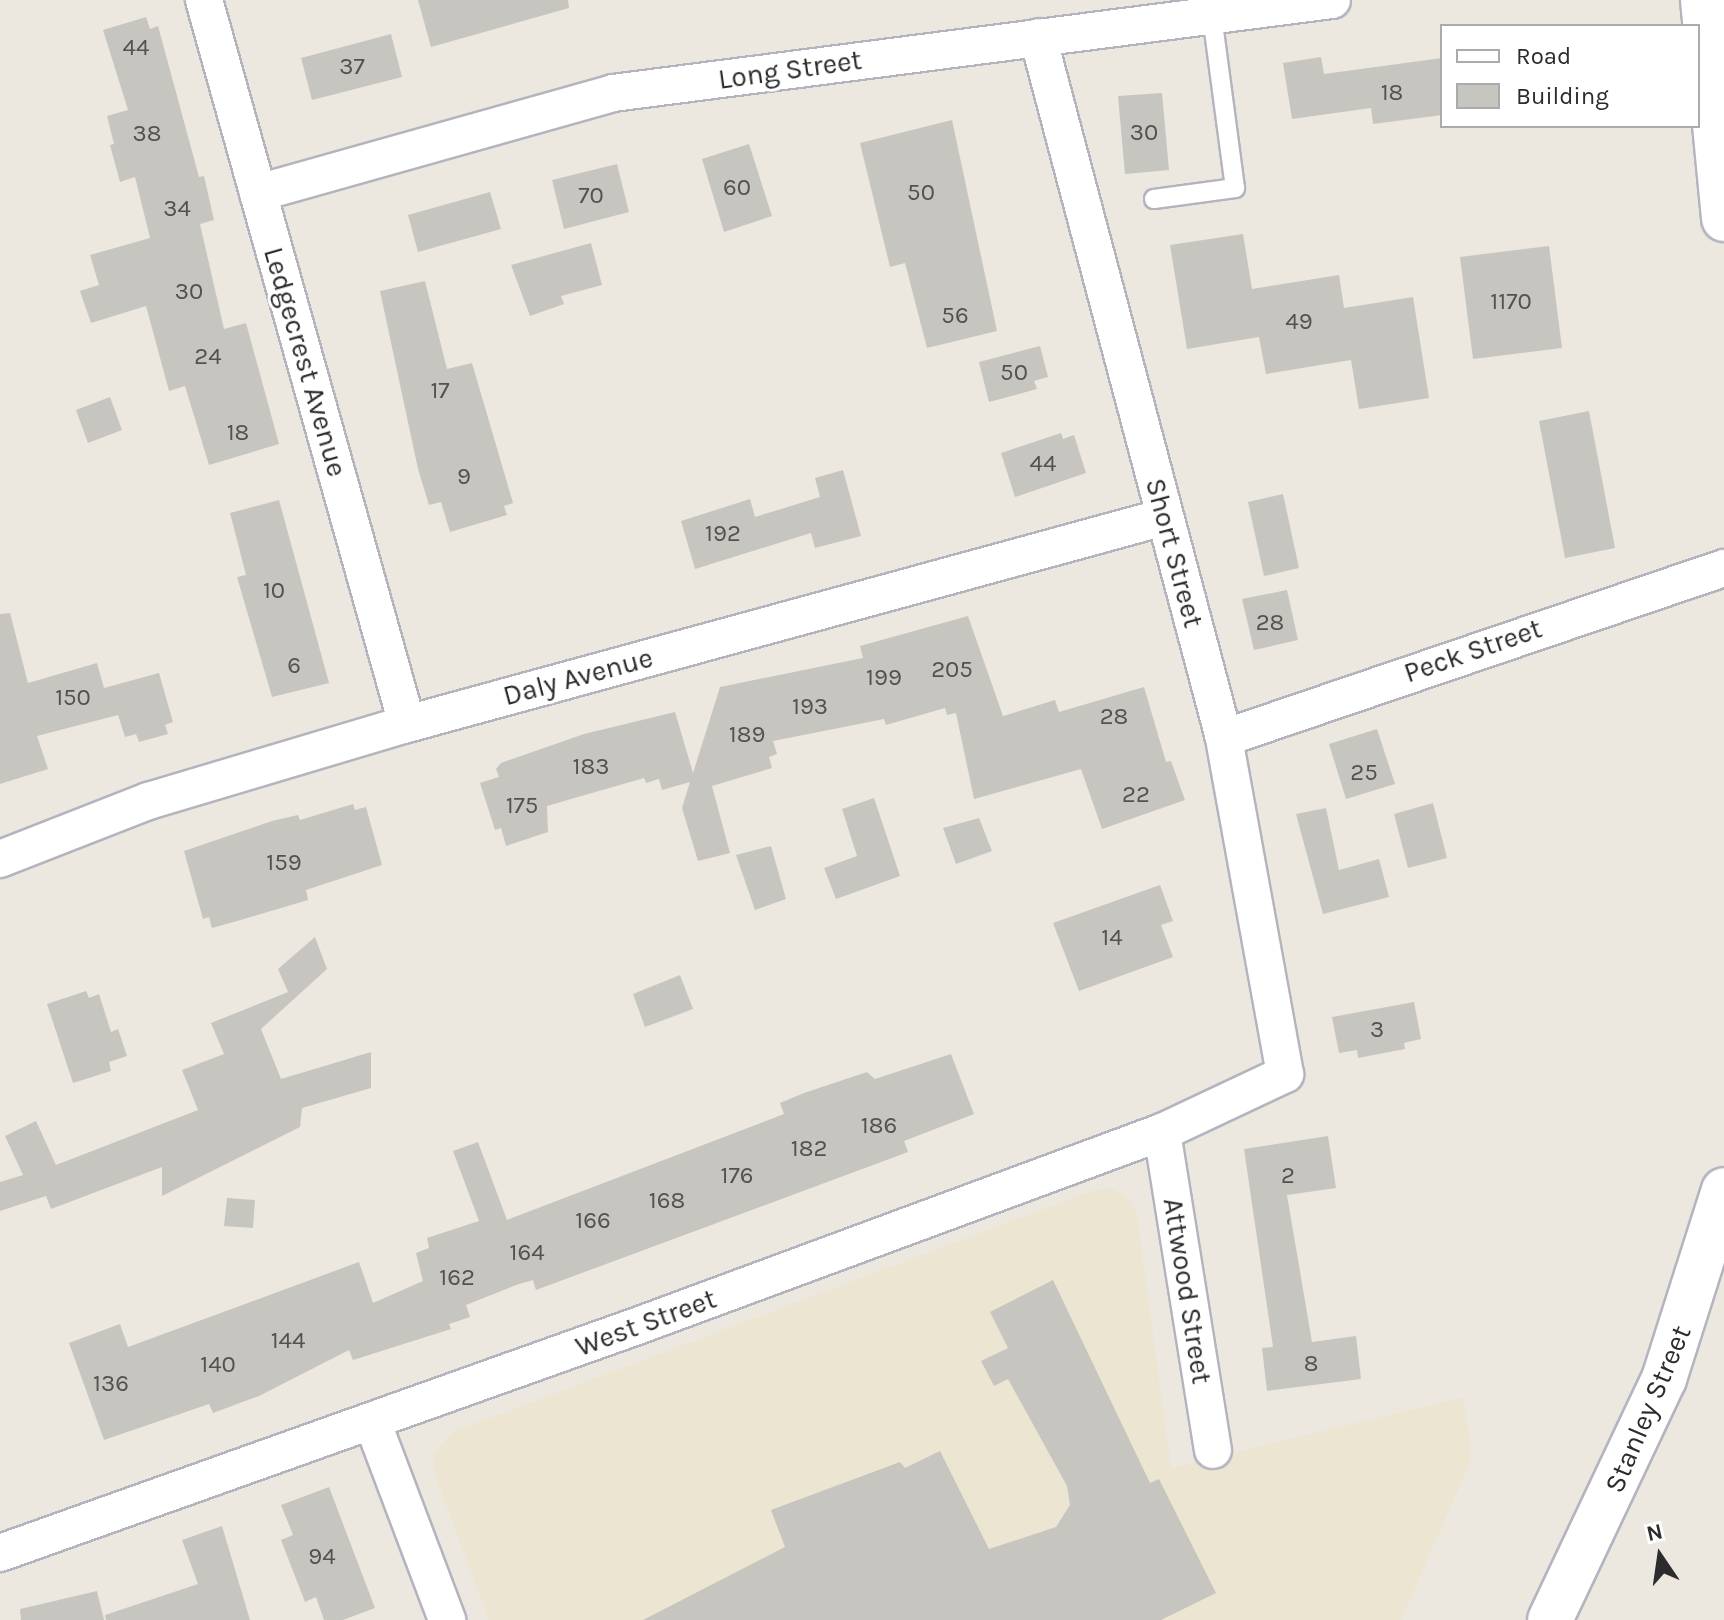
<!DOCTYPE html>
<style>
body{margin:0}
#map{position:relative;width:1724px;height:1620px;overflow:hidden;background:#ece8e0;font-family:Karla,sans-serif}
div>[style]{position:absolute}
.education>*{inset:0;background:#ebe5d2}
.building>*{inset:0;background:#c7c5bf}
.roads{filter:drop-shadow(2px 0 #b3b4be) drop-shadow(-2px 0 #b3b4be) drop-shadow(0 2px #b3b4be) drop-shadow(0 -2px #b3b4be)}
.lane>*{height:18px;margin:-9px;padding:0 9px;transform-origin:9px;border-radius:9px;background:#fff}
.street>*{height:36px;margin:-18px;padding:0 18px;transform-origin:18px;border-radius:18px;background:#fff}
.secondary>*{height:44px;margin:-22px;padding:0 22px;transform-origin:22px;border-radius:22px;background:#fff}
span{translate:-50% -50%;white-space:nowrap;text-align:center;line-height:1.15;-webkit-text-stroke:6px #fff;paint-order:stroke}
.number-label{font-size:24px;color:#535251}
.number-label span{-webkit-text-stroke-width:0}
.street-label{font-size:28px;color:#2c2c2c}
.legend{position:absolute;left:1440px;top:24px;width:260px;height:104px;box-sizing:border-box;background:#fff;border:2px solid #ababab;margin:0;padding:10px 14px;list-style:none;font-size:24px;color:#2c2c2c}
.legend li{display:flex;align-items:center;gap:16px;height:40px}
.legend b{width:40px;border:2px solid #ababab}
.north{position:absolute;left:1620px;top:1516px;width:80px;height:80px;-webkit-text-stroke:6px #fff;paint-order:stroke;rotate:347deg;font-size:22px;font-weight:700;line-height:32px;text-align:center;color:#2c2c2c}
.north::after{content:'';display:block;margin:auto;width:28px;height:36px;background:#2c2c2c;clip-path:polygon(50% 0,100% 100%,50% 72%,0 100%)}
</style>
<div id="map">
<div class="education">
<i style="clip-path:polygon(1111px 1188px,1130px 1199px,1137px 1215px,1171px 1468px,1463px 1397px,1472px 1458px,1401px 1620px,489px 1620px,434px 1473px,433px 1454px,453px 1432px,1094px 1190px)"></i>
</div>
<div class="building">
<i style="clip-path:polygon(418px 0,568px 0,569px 8px,431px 47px)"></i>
<i style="clip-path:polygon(146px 17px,150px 29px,158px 26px,199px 177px,204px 176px,214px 220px,200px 224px,224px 329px,246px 323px,279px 444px,209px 465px,185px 386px,169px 391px,146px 306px,91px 323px,80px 291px,99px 285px,90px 255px,150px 238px,135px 177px,120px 182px,110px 145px,114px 144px,107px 116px,128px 110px,103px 30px)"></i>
<i style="clip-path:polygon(391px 34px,402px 77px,312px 100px,301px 58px)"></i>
<i style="clip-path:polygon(1321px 57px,1324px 74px,1442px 58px,1442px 115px,1373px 124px,1371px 108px,1292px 119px,1283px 63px)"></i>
<i style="clip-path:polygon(1162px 93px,1169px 170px,1125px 174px,1118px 96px)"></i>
<i style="clip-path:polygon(952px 120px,997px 331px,927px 348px,905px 263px,890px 267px,860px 143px)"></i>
<i style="clip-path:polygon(749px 144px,772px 216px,724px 232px,702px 159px)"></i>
<i style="clip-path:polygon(617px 164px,629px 212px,564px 229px,552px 180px)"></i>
<i style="clip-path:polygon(490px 192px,501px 229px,418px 252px,408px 215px)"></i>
<i style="clip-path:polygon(1243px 234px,1252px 289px,1339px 275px,1344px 308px,1413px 297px,1429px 398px,1359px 409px,1351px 360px,1266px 374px,1259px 337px,1187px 349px,1170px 245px)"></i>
<i style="clip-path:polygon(591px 243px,602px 285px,561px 296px,564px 304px,530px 316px,511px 265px)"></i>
<i style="clip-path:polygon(1549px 246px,1562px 348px,1473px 359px,1460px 257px)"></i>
<i style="clip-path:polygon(425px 281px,447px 369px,472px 363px,513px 503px,504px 506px,507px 515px,450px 532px,441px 502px,429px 505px,418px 469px,380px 291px)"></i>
<i style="clip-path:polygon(1040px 346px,1048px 377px,1034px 381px,1037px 389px,989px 402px,979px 362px)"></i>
<i style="clip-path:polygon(110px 397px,122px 430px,88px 443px,76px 410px)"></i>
<i style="clip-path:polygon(1589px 411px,1615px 548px,1565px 558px,1539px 421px)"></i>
<i style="clip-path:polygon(1061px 433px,1063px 439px,1074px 435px,1086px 473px,1015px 497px,1001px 453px)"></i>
<i style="clip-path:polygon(843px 470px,861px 536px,815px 548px,811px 533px,695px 569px,681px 521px,750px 499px,755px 517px,820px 497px,815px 478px)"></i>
<i style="clip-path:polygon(1283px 494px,1299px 568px,1264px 576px,1248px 502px)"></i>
<i style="clip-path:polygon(279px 500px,329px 683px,272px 697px,237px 577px,246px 575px,230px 513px)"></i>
<i style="clip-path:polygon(1287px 590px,1298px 640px,1254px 650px,1242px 599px)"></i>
<i style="clip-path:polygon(10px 613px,28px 683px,97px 663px,104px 688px,159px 673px,173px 722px,165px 725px,168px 734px,139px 742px,136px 734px,125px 737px,118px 715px,37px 736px,48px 769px,0 784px,0 614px)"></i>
<i style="clip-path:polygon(968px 616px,1003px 716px,1055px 700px,1059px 712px,1144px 687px,1166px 762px,1171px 761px,1185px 800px,1102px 829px,1081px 769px,974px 799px,956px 713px,947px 715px,945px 708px,886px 725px,884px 719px,773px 741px,777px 754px,769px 757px,772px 768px,712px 786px,730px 853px,698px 861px,682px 808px,690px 782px,662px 790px,659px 779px,646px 783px,644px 778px,547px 806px,548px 832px,506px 846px,501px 828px,495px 830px,480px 783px,499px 777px,496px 769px,501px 763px,584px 734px,675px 712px,693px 773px,720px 687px,863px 658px,860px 646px)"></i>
<i style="clip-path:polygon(1377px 729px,1395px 784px,1346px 799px,1329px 744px)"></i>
<i style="clip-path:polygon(874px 798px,900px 876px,836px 899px,824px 868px,857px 856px,842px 809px)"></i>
<i style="clip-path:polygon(1433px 803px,1447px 858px,1408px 868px,1394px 814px)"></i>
<i style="clip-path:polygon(353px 804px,355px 810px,366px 807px,382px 865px,306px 890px,308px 900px,237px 921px,212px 928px,209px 917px,203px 919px,184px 851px,272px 821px,298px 815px,300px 820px)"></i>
<i style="clip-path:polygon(1326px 808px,1339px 870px,1379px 859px,1389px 897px,1323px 914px,1296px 814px)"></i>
<i style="clip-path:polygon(979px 818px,992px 851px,956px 864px,943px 828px)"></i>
<i style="clip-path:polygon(771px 846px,786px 899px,755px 910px,736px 855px)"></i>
<i style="clip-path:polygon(1160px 885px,1173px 921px,1161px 925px,1173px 957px,1079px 991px,1053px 923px)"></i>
<i style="clip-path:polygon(315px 937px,327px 969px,261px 1029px,281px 1079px,371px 1052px,371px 1088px,302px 1108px,300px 1127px,162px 1196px,162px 1167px,51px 1209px,46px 1196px,0 1211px,0 1182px,23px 1175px,5px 1136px,36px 1121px,56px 1165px,198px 1110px,182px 1070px,224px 1054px,211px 1023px,288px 992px,278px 969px)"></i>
<i style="clip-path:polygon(680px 975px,693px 1009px,645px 1027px,633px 994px)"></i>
<i style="clip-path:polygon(86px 991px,89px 998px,99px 994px,111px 1032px,118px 1029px,127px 1056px,109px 1062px,111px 1071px,73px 1083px,47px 1004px)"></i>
<i style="clip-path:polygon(1414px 1002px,1421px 1039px,1404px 1043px,1405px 1049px,1358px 1058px,1357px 1050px,1339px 1053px,1332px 1017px)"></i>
<i style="clip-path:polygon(951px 1054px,974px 1114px,904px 1141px,908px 1152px,536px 1290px,533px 1280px,516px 1285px,466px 1305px,470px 1317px,449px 1324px,451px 1329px,353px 1360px,349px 1350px,259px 1396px,213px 1413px,209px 1404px,104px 1440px,69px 1343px,120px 1324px,128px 1347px,359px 1262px,373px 1303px,423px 1281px,416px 1253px,429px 1248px,427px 1238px,479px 1221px,453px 1151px,478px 1142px,507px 1220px,784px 1114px,780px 1103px,804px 1093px,867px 1072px,875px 1079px)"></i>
<i style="clip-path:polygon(1328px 1136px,1336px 1188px,1287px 1195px,1312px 1342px,1356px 1336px,1361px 1379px,1267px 1391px,1262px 1348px,1273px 1347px,1244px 1149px)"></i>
<i style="clip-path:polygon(227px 1198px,255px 1200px,253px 1228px,224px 1226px)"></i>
<i style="clip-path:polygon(1053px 1280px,1150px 1483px,1159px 1479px,1216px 1593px,1161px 1620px,643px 1620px,785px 1547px,771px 1510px,900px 1462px,905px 1468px,940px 1451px,989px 1549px,1056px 1527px,1070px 1505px,1067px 1486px,1008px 1379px,994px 1386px,981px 1361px,1008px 1348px,990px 1312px)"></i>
<i style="clip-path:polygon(329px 1487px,375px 1608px,343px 1620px,324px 1620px,316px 1597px,305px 1602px,281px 1540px,293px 1535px,281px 1505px)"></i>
<i style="clip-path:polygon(222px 1526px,250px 1620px,106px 1620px,105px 1615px,198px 1584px,182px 1540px)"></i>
<i style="clip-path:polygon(97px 1591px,104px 1620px,21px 1620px,20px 1609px)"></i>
</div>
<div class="roads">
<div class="lane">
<i style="left:1154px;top:199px;width:82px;rotate:-7.7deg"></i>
<i style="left:1235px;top:188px;width:175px;rotate:-97.6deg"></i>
</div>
<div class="street">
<i style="left:204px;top:0;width:752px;rotate:74.34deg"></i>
<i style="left:258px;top:193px;width:369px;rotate:-15.7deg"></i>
<i style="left:613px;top:93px;width:725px;rotate:-7.37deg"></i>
<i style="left:1224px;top:738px;width:528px;rotate:-18.78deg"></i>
<i style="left:0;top:859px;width:159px;rotate:-21.4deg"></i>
<i style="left:148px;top:801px;width:270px;rotate:-16.6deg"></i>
<i style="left:407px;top:724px;width:785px;rotate:-15.29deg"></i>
<i style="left:1162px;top:1132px;width:322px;rotate:80.9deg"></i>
<i style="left:372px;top:1421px;width:213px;rotate:69.3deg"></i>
<i style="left:0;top:1553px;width:679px;rotate:-19.61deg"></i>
<i style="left:640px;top:1325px;width:557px;rotate:-20.29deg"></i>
<i style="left:1162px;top:1132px;width:136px;rotate:-25.2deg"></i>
<i style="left:1285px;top:1074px;width:341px;rotate:-100.3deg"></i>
<i style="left:1224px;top:738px;width:725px;rotate:-104.86deg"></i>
</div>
<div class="secondary">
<i style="left:1703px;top:0;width:220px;rotate:84.5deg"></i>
<i style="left:1550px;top:1620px;width:267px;rotate:-64.7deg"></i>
<i style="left:1664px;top:1379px;width:198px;rotate:-72.4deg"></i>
</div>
</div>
<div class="number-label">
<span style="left:136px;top:48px">44</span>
<span style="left:352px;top:67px">37</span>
<span style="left:1392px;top:93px">18</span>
<span style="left:1144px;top:133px">30</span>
<span style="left:147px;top:134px">38</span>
<span style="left:737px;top:188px">60</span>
<span style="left:921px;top:193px">50</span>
<span style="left:591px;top:196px">70</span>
<span style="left:177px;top:209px">34</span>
<span style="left:189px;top:292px">30</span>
<span style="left:1511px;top:302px">1170</span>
<span style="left:955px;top:316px">56</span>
<span style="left:1299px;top:322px">49</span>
<span style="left:208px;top:357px">24</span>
<span style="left:1014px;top:373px">50</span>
<span style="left:440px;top:391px">17</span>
<span style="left:238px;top:433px">18</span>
<span style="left:1043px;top:464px">44</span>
<span style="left:464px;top:477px">9</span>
<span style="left:723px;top:534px">192</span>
<span style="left:274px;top:591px">10</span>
<span style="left:1270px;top:623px">28</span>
<span style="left:294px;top:666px">6</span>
<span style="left:952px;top:670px">205</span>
<span style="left:884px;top:678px">199</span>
<span style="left:73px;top:698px">150</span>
<span style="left:810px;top:707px">193</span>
<span style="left:1114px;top:717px">28</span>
<span style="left:747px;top:735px">189</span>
<span style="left:591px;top:767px">183</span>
<span style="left:1364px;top:773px">25</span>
<span style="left:1136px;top:795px">22</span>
<span style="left:522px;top:806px">175</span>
<span style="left:284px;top:863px">159</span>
<span style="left:1112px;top:938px">14</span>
<span style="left:1377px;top:1030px">3</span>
<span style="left:879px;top:1126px">186</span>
<span style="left:809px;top:1149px">182</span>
<span style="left:737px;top:1176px">176</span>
<span style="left:1288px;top:1176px">2</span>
<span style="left:667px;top:1201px">168</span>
<span style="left:593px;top:1221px">166</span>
<span style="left:527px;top:1253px">164</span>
<span style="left:457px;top:1278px">162</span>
<span style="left:288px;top:1341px">144</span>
<span style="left:1311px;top:1364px">8</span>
<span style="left:218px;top:1365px">140</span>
<span style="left:111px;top:1384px">136</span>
<span style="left:322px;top:1557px">94</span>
</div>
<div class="street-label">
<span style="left:790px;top:70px;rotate:-8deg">Long Street</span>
<span style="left:305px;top:362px;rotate:74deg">Ledgecrest Avenue</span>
<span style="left:1174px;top:553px;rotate:75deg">Short Street</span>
<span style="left:1473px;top:651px;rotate:-19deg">Peck Street</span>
<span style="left:578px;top:677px;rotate:-15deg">Daly Avenue</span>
<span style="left:1187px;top:1291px;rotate:81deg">Attwood Street</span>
<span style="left:646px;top:1323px;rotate:-20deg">West Street</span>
<span style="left:1648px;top:1409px;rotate:-67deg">Stanley Street</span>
</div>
<ul class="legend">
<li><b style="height:10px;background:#fff"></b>Road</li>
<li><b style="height:22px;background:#c7c5bf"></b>Building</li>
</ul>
<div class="north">N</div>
</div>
